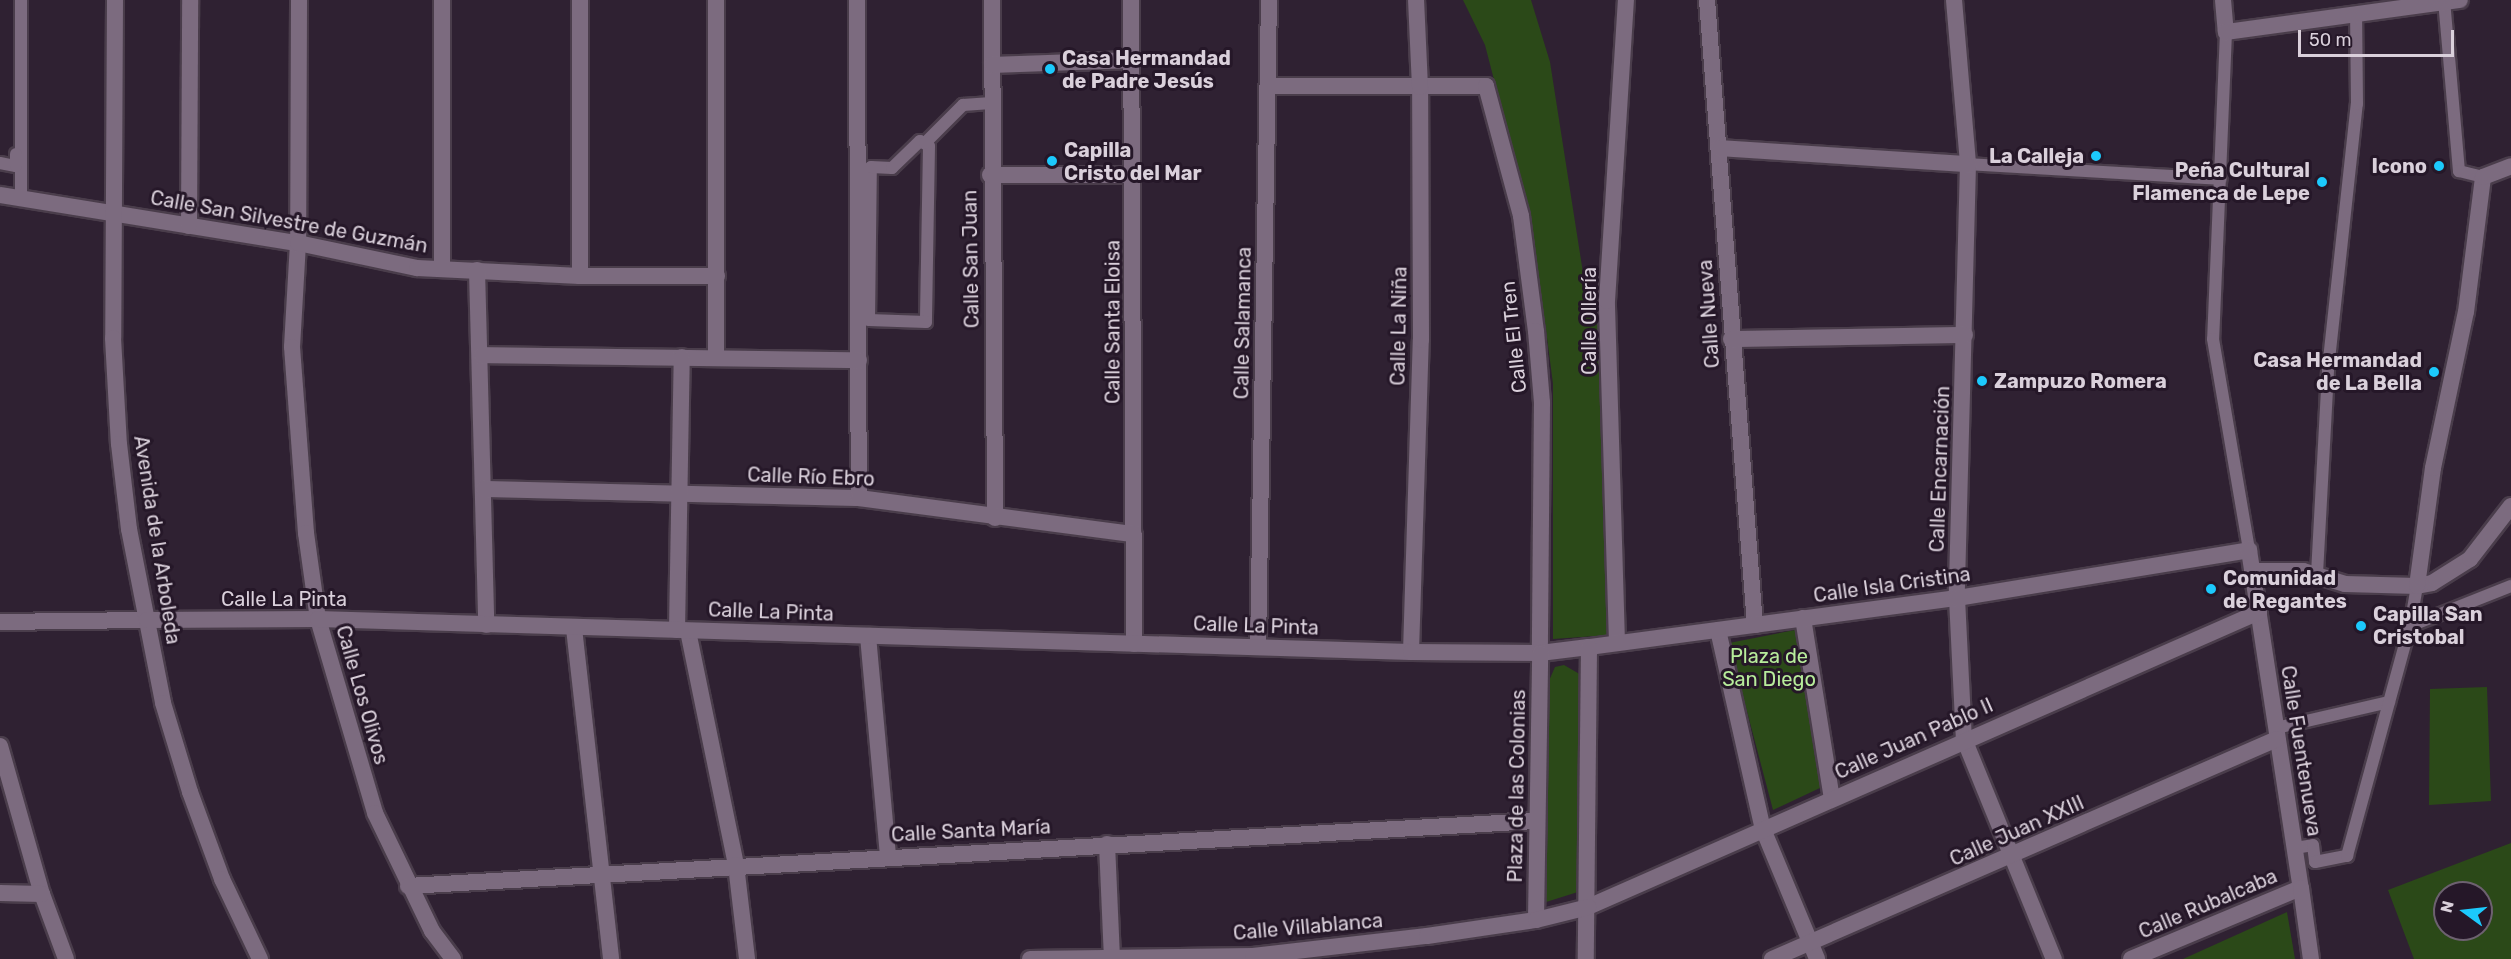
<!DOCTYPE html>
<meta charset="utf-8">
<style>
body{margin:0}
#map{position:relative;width:2511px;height:959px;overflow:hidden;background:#2f2132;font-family:Rubik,sans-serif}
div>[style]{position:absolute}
.green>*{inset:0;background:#2b4918}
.roads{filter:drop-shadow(2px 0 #4a3d4b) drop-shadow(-2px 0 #4a3d4b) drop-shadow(0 2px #4a3d4b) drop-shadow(0 -2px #4a3d4b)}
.pedestrian>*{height:12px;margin:-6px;padding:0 6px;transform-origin:6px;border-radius:6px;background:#7c6b7f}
.minor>*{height:16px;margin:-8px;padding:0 8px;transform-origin:8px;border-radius:8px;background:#7c6b7f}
.tertiary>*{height:16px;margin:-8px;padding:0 8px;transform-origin:8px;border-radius:8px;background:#7c6b7f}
.dots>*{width:16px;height:16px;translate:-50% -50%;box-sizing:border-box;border:3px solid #251728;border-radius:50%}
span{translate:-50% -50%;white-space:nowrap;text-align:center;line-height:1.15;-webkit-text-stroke:6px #251728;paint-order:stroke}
.poi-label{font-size:20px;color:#dad0db;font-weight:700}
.left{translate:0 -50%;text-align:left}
.right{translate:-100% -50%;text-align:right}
.street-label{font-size:20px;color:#dad0db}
.park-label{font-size:20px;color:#b7ec9b}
.north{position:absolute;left:2433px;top:881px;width:60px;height:60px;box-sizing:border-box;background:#251728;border:2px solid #6d6170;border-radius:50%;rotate:285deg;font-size:16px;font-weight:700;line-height:24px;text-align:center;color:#dad0db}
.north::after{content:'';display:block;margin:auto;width:21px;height:27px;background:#1cc9fc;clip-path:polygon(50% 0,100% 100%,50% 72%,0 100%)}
.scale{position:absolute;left:2298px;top:30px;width:156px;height:27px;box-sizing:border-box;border:3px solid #dad0db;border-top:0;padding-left:8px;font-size:18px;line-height:21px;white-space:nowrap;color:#dad0db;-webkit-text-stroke:4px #251728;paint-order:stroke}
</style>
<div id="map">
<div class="green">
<i style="clip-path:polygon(1463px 0,1531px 0,1550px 62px,1586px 292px,1597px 294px,1610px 635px,1553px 639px,1553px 384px,1546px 330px,1529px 215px,1485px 45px)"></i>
<i style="clip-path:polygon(1795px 630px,1822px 787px,1773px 810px,1729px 643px)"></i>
<i style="clip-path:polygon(1564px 665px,1583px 676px,1581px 891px,1543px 903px,1548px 683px,1555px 667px)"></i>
<i style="clip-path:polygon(2487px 687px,2491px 801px,2429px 805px,2430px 689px)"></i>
<i style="clip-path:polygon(evenodd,2511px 843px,2511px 959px,2414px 959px,2388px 890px,2511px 843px,2445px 893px,2481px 893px,2481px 929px,2445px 929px,2445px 893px)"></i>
<i style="clip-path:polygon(2287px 912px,2295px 959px,2183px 959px)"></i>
</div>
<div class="roads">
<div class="pedestrian">
<i style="left:21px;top:0;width:199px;rotate:90deg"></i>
<i style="left:2444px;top:0;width:172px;rotate:85deg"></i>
<i style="left:2459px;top:171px;width:25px;rotate:14deg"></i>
<i style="left:2226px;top:32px;width:307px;rotate:92.4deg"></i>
<i style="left:2213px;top:339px;width:214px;rotate:80.3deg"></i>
<i style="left:920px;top:141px;width:10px;rotate:29deg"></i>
<i style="left:929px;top:146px;width:176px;rotate:91deg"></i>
<i style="left:926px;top:322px;width:57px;rotate:-178deg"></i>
<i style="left:869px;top:320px;width:153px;rotate:-89.3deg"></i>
<i style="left:871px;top:167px;width:21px;rotate:3deg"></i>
<i style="left:892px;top:168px;width:39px;rotate:-44deg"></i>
<i style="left:925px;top:143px;width:54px;rotate:-45deg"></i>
<i style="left:963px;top:105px;width:28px;rotate:-4deg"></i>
<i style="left:0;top:163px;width:16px;rotate:11deg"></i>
<i style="left:16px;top:166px;width:12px;rotate:-90deg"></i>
<i style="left:1968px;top:164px;width:253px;rotate:3.4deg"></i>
<i style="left:2317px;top:574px;width:205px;rotate:-86.9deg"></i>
<i style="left:2328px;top:369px;width:267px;rotate:-83.8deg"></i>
<i style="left:2357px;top:104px;width:90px;rotate:-90.6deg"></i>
<i style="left:2410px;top:626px;width:109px;rotate:-21.6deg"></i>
<i style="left:2276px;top:728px;width:116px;rotate:-13deg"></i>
<i style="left:2295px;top:848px;width:18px;rotate:-9deg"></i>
<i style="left:2313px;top:845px;width:17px;rotate:83deg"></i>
<i style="left:2315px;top:862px;width:33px;rotate:-11deg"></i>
<i style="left:2347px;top:856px;width:238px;rotate:-74.7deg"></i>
<i style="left:2410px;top:626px;width:41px;rotate:-80.1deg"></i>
</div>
<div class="minor">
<i style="left:299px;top:0;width:243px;rotate:90.2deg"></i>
<i style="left:298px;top:243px;width:104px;rotate:93.3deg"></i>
<i style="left:292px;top:347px;width:187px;rotate:85.7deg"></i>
<i style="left:306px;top:533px;width:87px;rotate:82.1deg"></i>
<i style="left:318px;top:619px;width:202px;rotate:73.6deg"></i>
<i style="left:375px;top:813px;width:131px;rotate:64.2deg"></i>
<i style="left:432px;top:931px;width:35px;rotate:53deg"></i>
<i style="left:857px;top:0;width:498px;rotate:89.8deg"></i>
<i style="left:992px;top:0;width:518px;rotate:89.67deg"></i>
<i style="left:1131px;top:0;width:644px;rotate:89.73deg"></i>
<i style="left:1707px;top:0;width:627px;rotate:85.61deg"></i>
<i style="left:1954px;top:0;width:165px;rotate:85.1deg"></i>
<i style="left:1968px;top:164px;width:434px;rotate:91.5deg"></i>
<i style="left:1957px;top:598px;width:141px;rotate:87.2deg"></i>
<i style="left:1964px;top:739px;width:238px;rotate:67.8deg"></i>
<i style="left:992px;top:65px;width:140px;rotate:-2deg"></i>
<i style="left:1269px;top:86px;width:217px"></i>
<i style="left:1486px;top:86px;width:135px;rotate:74.9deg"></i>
<i style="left:1521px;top:216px;width:116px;rotate:82.6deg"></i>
<i style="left:1536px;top:331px;width:72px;rotate:85.2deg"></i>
<i style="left:1542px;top:403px;width:250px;rotate:90.5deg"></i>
<i style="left:1719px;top:148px;width:250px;rotate:3.7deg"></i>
<i style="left:990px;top:175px;width:143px"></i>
<i style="left:0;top:195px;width:302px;rotate:9.2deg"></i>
<i style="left:298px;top:243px;width:122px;rotate:11.9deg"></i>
<i style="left:417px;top:268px;width:163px;rotate:2.8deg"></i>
<i style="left:580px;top:276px;width:137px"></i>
<i style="left:189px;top:226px;width:226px;rotate:-89.7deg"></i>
<i style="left:442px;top:268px;width:268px;rotate:-90deg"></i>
<i style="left:477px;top:270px;width:355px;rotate:88.5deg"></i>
<i style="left:580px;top:276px;width:276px;rotate:-90deg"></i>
<i style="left:1731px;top:339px;width:234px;rotate:-1deg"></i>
<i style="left:482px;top:355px;width:377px;rotate:0.8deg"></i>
<i style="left:716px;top:357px;width:357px;rotate:-90deg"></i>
<i style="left:484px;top:489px;width:375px;rotate:1.4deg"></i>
<i style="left:859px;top:498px;width:277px;rotate:7.5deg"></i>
<i style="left:2252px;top:571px;width:51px"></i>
<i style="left:2303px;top:571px;width:44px;rotate:17.2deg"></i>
<i style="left:2345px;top:584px;width:72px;rotate:1.6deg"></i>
<i style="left:2417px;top:586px;width:15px;rotate:-11deg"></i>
<i style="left:2432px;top:583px;width:45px;rotate:-32.3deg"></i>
<i style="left:2470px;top:559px;width:67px;rotate:-52.3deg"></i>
<i style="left:2417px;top:586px;width:119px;rotate:-82.3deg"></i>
<i style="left:2433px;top:468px;width:159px;rotate:-78.1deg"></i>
<i style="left:2466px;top:312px;width:136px;rotate:-82.8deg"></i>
<i style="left:2483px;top:177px;width:30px;rotate:-21deg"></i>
<i style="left:1803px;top:618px;width:183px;rotate:80.9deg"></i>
<i style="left:0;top:622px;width:147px;rotate:-0.8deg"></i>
<i style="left:574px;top:628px;width:333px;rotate:83.6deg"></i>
<i style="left:677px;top:630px;width:273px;rotate:-89deg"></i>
<i style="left:1718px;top:630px;width:204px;rotate:77.3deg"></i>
<i style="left:1763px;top:829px;width:141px;rotate:67.4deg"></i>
<i style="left:688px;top:631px;width:239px;rotate:78.4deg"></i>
<i style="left:736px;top:865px;width:95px;rotate:83.3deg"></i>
<i style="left:868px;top:636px;width:222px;rotate:84.8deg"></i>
<i style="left:1617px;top:643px;width:342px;rotate:-91.7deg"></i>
<i style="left:1607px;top:301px;width:302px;rotate:-86.4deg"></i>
<i style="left:1258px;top:647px;width:647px;rotate:-89.03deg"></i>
<i style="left:1589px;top:647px;width:371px;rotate:-7.6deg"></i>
<i style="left:1957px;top:598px;width:296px;rotate:-9.3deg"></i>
<i style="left:2249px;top:550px;width:342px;rotate:81.3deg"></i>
<i style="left:1411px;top:652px;width:312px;rotate:-88.2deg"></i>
<i style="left:1421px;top:340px;width:253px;rotate:-90.2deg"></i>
<i style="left:1420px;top:87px;width:87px;rotate:-92.6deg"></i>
<i style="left:0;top:746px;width:154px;rotate:74.2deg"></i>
<i style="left:42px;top:894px;width:69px;rotate:69.7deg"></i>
<i style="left:1107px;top:844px;width:115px;rotate:87.5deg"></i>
<i style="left:408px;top:886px;width:1131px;rotate:-3.3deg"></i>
<i style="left:0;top:893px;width:42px;rotate:1.4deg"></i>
<i style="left:1588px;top:907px;width:733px;rotate:-23.73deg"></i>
<i style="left:1772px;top:959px;width:551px;rotate:-23.54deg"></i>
</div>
<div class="tertiary">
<i style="left:115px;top:0;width:338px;rotate:90.3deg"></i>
<i style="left:113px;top:338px;width:106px;rotate:86.8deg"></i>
<i style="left:119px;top:444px;width:86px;rotate:83.3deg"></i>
<i style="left:129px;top:529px;width:177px;rotate:78.9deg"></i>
<i style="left:163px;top:703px;width:93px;rotate:73.1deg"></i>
<i style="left:190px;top:792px;width:93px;rotate:69.8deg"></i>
<i style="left:222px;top:879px;width:89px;rotate:64.6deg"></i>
<i style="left:2223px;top:0;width:32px;rotate:85deg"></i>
<i style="left:2226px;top:32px;width:236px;rotate:-7.8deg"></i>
<i style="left:147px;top:620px;width:171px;rotate:-0.3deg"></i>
<i style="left:318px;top:619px;width:1093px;rotate:1.73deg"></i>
<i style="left:1411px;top:652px;width:129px;rotate:0.4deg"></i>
<i style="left:1540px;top:653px;width:49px;rotate:-7deg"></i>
<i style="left:1589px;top:647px;width:312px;rotate:90.6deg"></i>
<i style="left:1536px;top:920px;width:267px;rotate:-89.1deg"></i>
<i style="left:1030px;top:959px;width:223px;rotate:-0.8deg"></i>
<i style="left:1253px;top:956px;width:175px;rotate:-6.6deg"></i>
<i style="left:1427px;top:936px;width:110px;rotate:-8.4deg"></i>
<i style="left:1536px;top:920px;width:54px;rotate:-14deg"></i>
<i style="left:2131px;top:959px;width:184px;rotate:-22.7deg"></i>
<i style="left:2301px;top:888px;width:72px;rotate:82deg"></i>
</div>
</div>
<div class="dots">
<i style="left:1050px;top:69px;background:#1cc9fc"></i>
<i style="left:2096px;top:156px;background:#1cc9fc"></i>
<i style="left:1052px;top:161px;background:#1cc9fc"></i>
<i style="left:2439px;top:166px;background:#1cc9fc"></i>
<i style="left:2322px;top:182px;background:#1cc9fc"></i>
<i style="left:2434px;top:372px;background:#1cc9fc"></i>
<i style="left:1982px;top:381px;background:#1cc9fc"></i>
<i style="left:2211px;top:589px;background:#1cc9fc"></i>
<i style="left:2361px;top:626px;background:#1cc9fc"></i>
</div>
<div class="poi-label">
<span class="left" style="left:1062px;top:70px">Casa Hermandad<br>de Padre Jesús</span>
<span class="left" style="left:1064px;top:162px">Capilla<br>Cristo del Mar</span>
<span class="right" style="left:2084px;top:156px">La Calleja</span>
<span class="right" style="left:2427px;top:166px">Icono</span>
<span class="right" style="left:2310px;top:182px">Peña Cultural<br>Flamenca de Lepe</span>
<span class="right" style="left:2422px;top:372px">Casa Hermandad<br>de La Bella</span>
<span class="left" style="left:1994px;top:381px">Zampuzo Romera</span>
<span class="left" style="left:2223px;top:590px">Comunidad<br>de Regantes</span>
<span class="left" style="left:2373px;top:626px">Capilla San<br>Cristobal</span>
</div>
<div class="street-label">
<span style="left:289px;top:222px;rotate:10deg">Calle San Silvestre de Guzmán</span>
<span style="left:971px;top:259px;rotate:-91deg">Calle San Juan</span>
<span style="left:1709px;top:314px;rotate:-94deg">Calle Nueva</span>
<span style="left:1589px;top:321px;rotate:-90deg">Calle Ollería</span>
<span style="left:1113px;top:322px;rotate:-90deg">Calle Santa Eloisa</span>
<span style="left:1243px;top:323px;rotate:-89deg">Calle Salamanca</span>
<span style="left:1399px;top:326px;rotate:-89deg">Calle La Niña</span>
<span style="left:1514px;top:337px;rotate:-96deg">Calle El Tren</span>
<span style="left:1940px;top:469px;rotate:-88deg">Calle Encarnación</span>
<span style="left:811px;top:477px;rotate:2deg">Calle Río Ebro</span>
<span style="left:157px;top:540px;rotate:81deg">Avenida de la Arboleda</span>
<span style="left:1892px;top:585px;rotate:-8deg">Calle Isla Cristina</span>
<span style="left:284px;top:599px">Calle La Pinta</span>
<span style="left:771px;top:612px;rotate:2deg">Calle La Pinta</span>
<span style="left:1256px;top:626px;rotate:2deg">Calle La Pinta</span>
<span style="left:362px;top:695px;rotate:74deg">Calle Los Olivos</span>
<span style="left:1914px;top:739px;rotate:-24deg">Calle Juan Pablo II</span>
<span style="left:2301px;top:751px;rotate:81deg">Calle Fuentenueva</span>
<span style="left:1517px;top:786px;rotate:-89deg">Plaza de las Colonias</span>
<span style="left:971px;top:831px;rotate:-3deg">Calle Santa María</span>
<span style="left:2017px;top:831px;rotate:-24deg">Calle Juan XXIII</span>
<span style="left:2208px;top:904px;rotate:-23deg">Calle Rubalcaba</span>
<span style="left:1308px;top:927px;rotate:-5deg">Calle Villablanca</span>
</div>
<div class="park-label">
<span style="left:1769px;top:668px">Plaza de<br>San Diego</span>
</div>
<div class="north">N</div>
<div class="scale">50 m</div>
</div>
